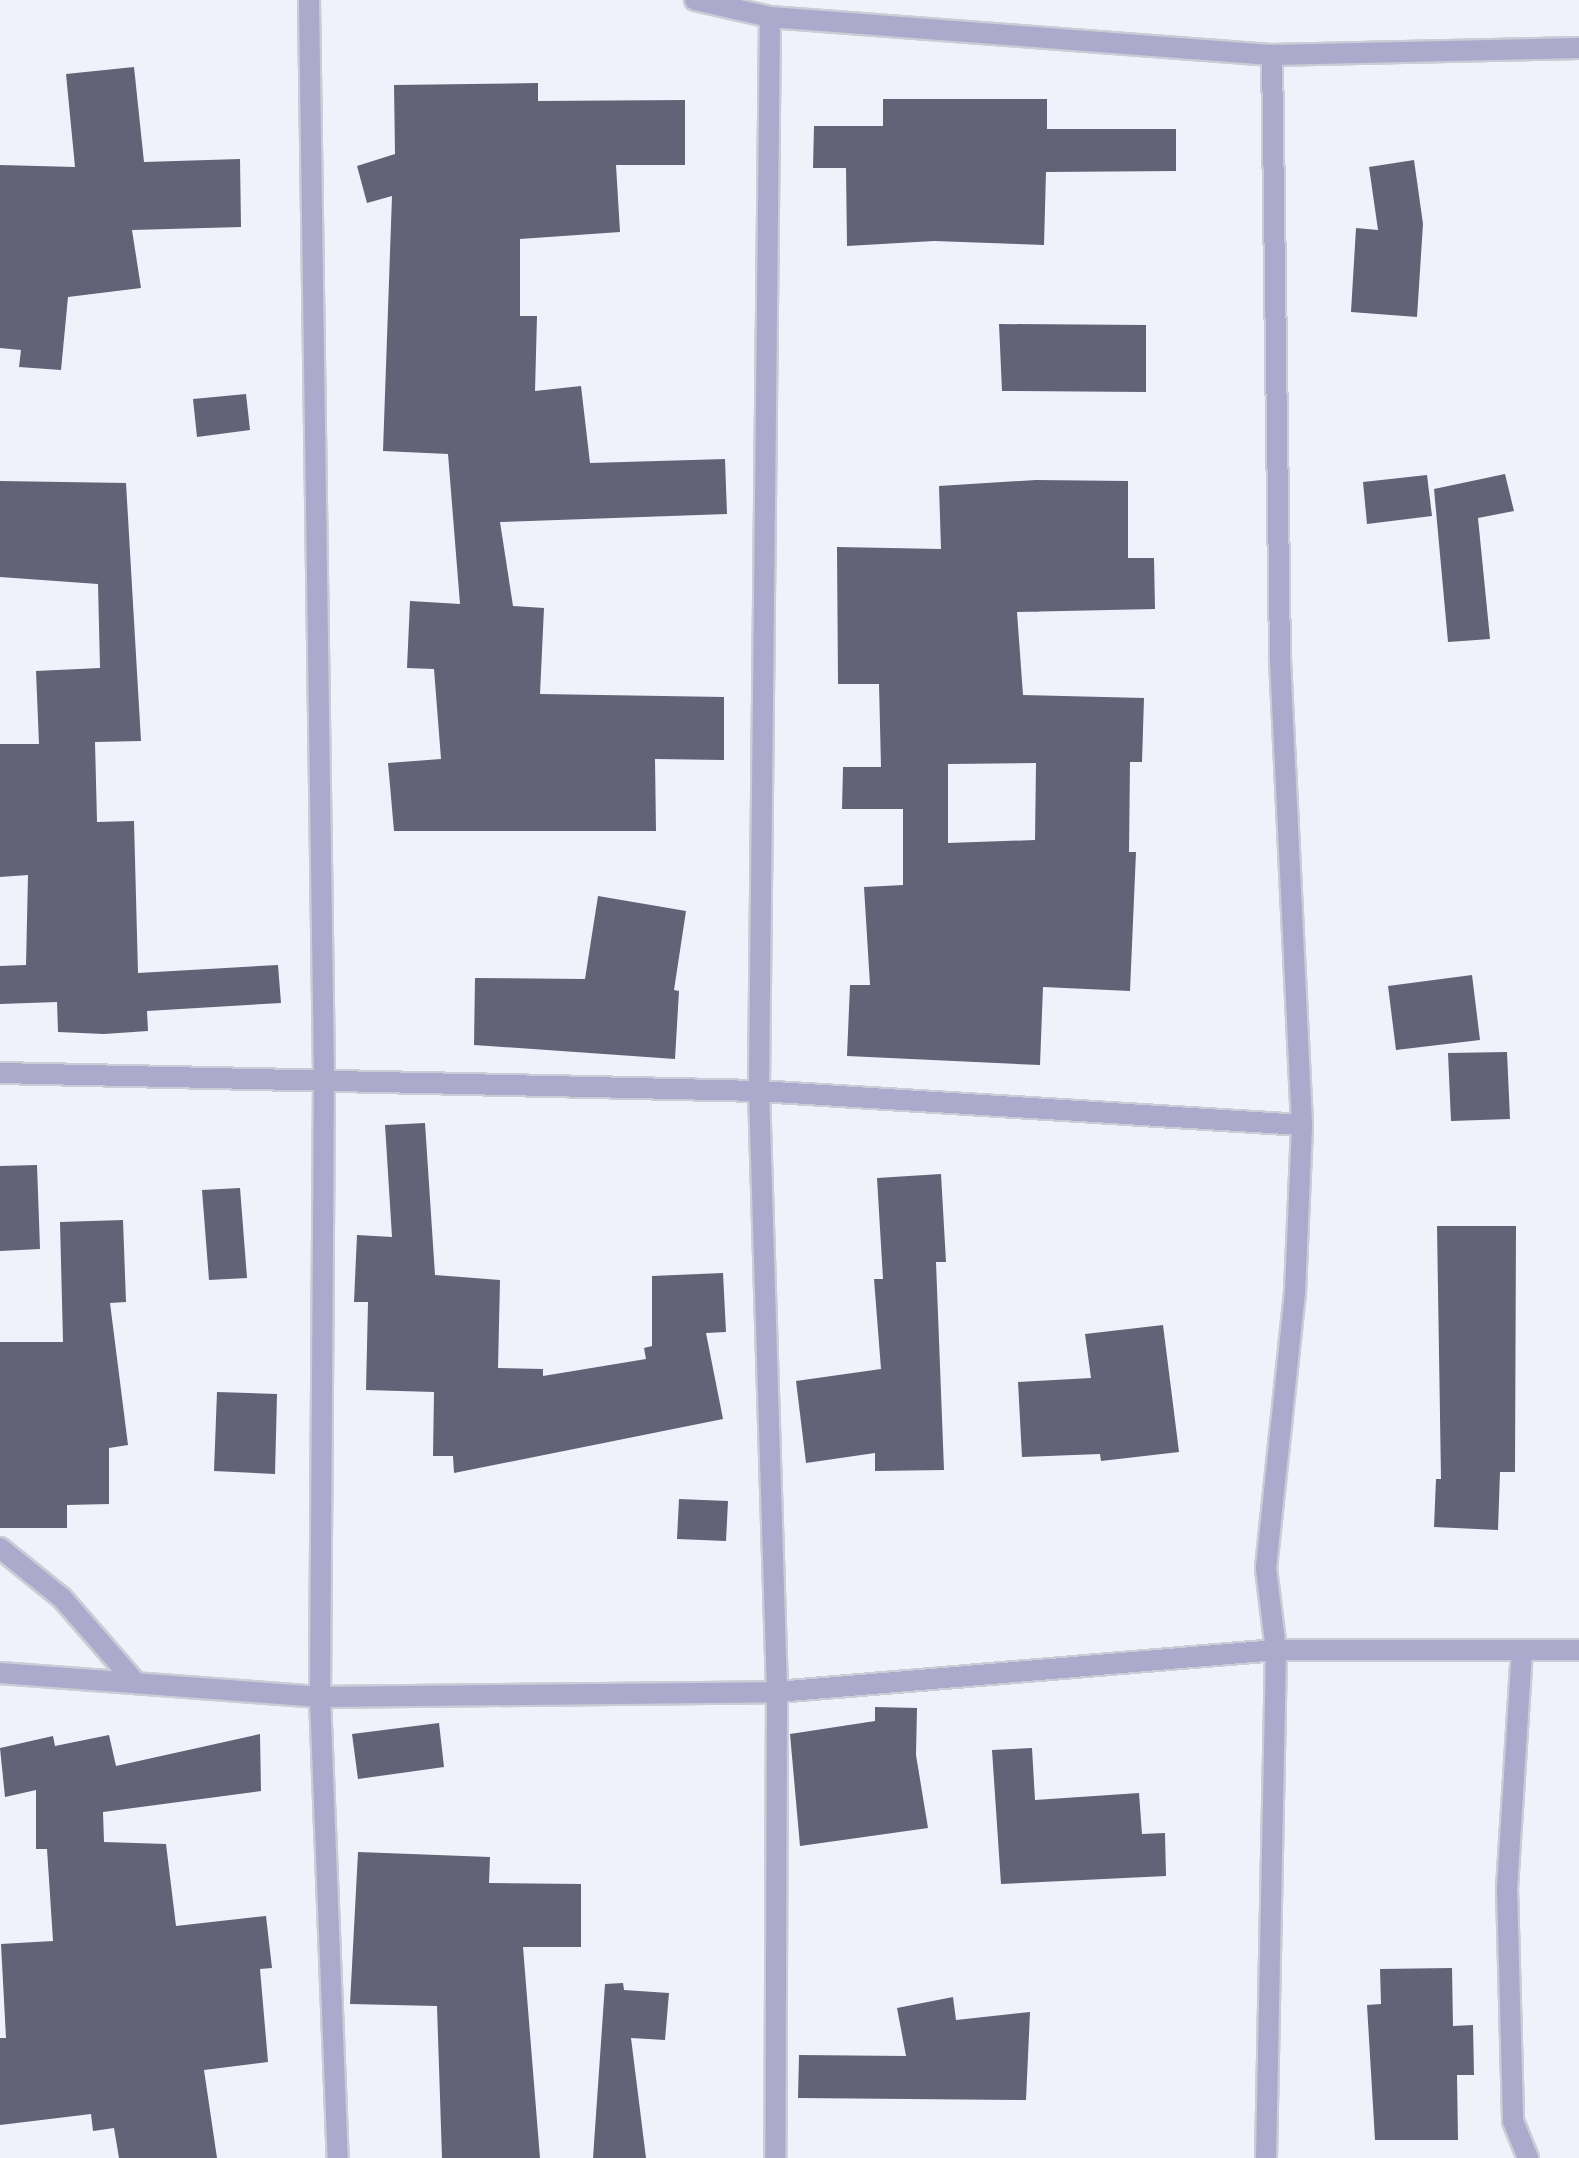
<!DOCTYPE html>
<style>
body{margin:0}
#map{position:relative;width:1579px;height:2158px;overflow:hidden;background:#f1f1fb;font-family:Barlow,sans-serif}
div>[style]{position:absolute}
.building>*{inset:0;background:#636277}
.roads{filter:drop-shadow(2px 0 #ccccd6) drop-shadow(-2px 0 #ccccd6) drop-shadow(0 2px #ccccd6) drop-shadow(0 -2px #ccccd6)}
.street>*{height:20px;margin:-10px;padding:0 10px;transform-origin:10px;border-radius:10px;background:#aba9cc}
span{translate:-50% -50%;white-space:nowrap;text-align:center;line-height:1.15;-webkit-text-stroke:8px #f1f1fb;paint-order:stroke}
</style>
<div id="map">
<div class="building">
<i style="clip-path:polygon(134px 67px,144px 162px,240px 159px,241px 227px,132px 230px,141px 288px,68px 297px,61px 370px,19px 367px,21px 350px,0 348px,0 165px,75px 167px,66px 74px)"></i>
<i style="clip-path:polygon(538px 83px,538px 101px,685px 100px,685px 165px,616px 165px,620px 232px,520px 239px,520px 316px,537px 316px,535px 391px,581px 386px,590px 463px,725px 459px,727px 514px,500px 522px,513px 606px,544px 608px,540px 694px,724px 697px,724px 760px,655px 759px,656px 831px,394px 831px,388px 763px,441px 759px,434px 669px,407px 668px,410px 601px,460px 604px,448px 454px,383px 451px,392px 196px,367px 203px,357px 166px,395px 154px,394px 85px)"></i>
<i style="clip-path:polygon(883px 99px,1047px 99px,1047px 129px,1176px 129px,1176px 171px,1046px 172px,1044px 245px,934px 241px,847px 246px,846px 168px,813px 168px,814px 126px,883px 126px)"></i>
<i style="clip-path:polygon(1414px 160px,1423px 224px,1417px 317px,1351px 312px,1356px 228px,1378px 230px,1369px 167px)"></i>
<i style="clip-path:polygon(999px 324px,1146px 325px,1146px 392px,1002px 391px)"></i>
<i style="clip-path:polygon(246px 394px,250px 430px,197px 437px,193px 399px)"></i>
<i style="clip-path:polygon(1505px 474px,1514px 511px,1478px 518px,1490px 639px,1448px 642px,1434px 489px)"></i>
<i style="clip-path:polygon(1427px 475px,1432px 516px,1367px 524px,1363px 482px)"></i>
<i style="clip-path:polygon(evenodd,1036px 480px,1128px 481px,1128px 558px,1154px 558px,1155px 609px,1017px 612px,1023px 695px,1144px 698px,1142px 762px,1130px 762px,1129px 852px,1136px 852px,1130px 991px,1043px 987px,1040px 1065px,847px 1056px,850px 985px,870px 985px,864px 887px,903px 885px,903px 809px,842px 809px,843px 767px,881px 767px,879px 684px,838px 684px,837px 547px,941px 549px,939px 486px,1036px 480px,1036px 763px,1035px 840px,948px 843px,948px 764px,1036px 763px)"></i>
<i style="clip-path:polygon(0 481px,126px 483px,141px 741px,95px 742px,97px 822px,134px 821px,138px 973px,278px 965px,281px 1003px,147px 1011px,148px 1031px,104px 1034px,58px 1032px,57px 1002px,0 1004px,0 966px,26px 965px,28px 875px,0 877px,0 744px,39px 744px,36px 671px,100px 668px,98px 584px,0 577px)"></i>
<i style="clip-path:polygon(598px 896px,686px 911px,674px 990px,679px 991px,675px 1059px,474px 1045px,475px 978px,585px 979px)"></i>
<i style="clip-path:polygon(1472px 975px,1480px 1040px,1396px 1050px,1388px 986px)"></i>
<i style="clip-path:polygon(1507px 1052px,1510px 1119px,1451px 1121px,1448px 1053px)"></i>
<i style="clip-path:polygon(425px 1123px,435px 1275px,500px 1280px,498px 1368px,543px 1369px,543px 1376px,646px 1359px,644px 1348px,652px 1346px,652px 1276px,723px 1273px,726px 1332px,706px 1333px,723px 1419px,454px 1473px,453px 1456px,433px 1456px,434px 1392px,366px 1390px,368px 1302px,354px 1302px,357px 1235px,392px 1237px,385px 1125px)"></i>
<i style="clip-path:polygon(37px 1165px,40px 1249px,0 1251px,0 1166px)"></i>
<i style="clip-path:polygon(941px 1174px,946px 1262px,936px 1262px,944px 1470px,875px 1471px,875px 1453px,806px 1463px,796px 1381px,881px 1369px,874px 1279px,883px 1279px,877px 1178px)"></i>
<i style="clip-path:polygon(240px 1188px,247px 1278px,209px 1280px,202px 1190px)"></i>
<i style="clip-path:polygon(123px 1220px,126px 1302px,110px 1303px,128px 1445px,109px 1448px,109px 1504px,67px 1505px,67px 1528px,0 1528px,0 1342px,63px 1342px,60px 1222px)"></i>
<i style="clip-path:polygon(1437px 1226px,1516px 1226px,1515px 1472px,1500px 1472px,1498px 1530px,1434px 1527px,1436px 1479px,1441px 1479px)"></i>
<i style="clip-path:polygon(1163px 1325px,1179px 1452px,1101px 1461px,1100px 1454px,1022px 1457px,1018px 1382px,1091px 1378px,1085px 1334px)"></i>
<i style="clip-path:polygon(217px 1392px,277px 1394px,275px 1474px,214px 1471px)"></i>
<i style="clip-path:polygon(679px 1499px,728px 1501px,726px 1541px,677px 1539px)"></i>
<i style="clip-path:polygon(875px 1707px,917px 1708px,916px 1755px,928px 1828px,800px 1846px,790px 1734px,875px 1721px)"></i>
<i style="clip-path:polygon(439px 1723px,444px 1767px,358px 1779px,352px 1734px)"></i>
<i style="clip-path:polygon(260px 1734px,261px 1791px,103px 1812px,104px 1842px,166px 1844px,176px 1926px,266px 1916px,272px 1968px,260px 1969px,268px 2062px,204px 2070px,217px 2158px,119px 2158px,114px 2128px,93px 2131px,91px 2114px,0 2125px,0 2038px,6px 2038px,1px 1944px,53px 1941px,47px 1849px,36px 1849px,36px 1790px,5px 1797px,0 1748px,53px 1736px,55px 1746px,109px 1735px,116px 1766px)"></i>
<i style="clip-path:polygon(1032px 1748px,1035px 1800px,1139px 1793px,1142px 1834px,1165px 1833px,1166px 1876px,1001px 1884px,992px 1750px)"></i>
<i style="clip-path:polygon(358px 1852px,490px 1857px,489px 1883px,581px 1884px,581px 1947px,523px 1947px,540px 2158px,442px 2158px,437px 2006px,350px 2004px)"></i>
<i style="clip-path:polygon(1452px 1968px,1453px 2026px,1473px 2025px,1474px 2075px,1457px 2075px,1458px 2140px,1375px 2140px,1367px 2005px,1381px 2004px,1380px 1969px)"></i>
<i style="clip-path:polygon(623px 1983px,624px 1990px,669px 1993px,665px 2040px,631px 2038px,646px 2158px,593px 2158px,605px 1984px)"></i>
<i style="clip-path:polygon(953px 1997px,956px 2020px,1030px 2012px,1026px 2100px,798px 2098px,799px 2055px,906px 2056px,897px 2008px)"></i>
</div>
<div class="roads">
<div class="street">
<i style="left:309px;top:0;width:1078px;rotate:89.2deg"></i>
<i style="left:324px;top:1078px;width:619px;rotate:90.37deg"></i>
<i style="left:320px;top:1697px;width:461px;rotate:87.8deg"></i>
<i style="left:695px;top:0;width:77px;rotate:12.8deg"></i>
<i style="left:770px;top:17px;width:503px;rotate:4.33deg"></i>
<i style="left:1272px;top:55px;width:307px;rotate:-1.3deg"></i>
<i style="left:770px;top:17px;width:1074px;rotate:90.59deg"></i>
<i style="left:759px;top:1091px;width:601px;rotate:88.28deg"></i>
<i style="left:777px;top:1692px;width:466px;rotate:90.2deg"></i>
<i style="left:0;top:1073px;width:759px;rotate:1.36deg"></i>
<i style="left:759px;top:1091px;width:544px;rotate:3.58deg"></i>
<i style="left:0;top:1548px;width:80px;rotate:38.9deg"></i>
<i style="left:62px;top:1598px;width:113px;rotate:49deg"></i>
<i style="left:1522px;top:1650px;width:238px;rotate:93.6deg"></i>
<i style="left:1507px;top:1888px;width:233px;rotate:88.5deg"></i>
<i style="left:1513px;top:2121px;width:40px;rotate:68deg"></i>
<i style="left:0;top:1673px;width:321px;rotate:4.3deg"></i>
<i style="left:320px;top:1697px;width:457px;rotate:-0.6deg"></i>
<i style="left:777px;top:1692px;width:501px;rotate:-4.81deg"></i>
<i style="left:1276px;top:1650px;width:303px"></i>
<i style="left:1266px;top:2158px;width:508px;rotate:-88.87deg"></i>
<i style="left:1276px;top:1650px;width:83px;rotate:-97deg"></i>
<i style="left:1266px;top:1568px;width:277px;rotate:-84deg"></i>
<i style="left:1295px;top:1293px;width:168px;rotate:-87.6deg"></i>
<i style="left:1302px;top:1125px;width:470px;rotate:-92.7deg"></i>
<i style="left:1280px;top:656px;width:601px;rotate:-90.76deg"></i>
</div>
</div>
</div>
